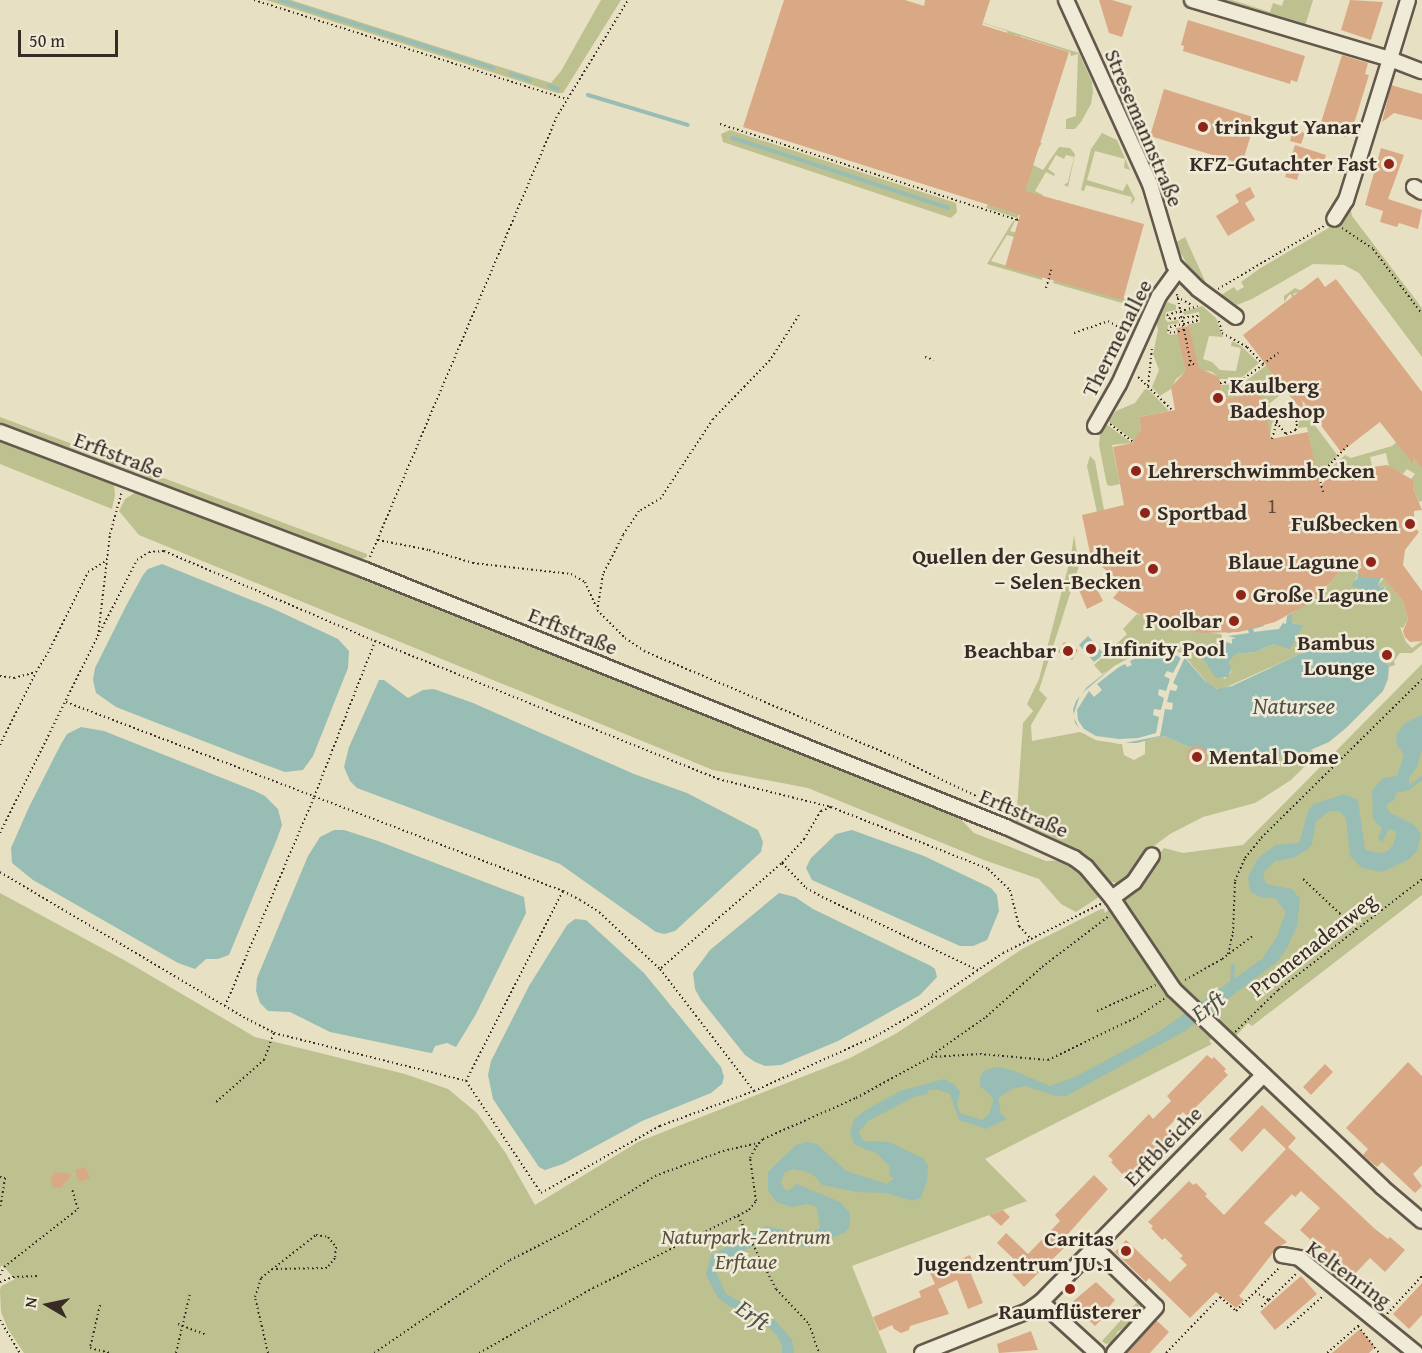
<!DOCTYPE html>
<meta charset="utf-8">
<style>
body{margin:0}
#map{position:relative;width:1422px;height:1353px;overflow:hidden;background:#e8e0c2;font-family:"Gentium Book Plus",serif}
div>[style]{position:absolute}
.green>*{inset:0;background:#bdc08f}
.water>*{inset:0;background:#97bdb4}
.pier>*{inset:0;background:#e8e0c2}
.stream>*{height:4px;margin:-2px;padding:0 2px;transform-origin:2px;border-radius:2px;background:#97bdb4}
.building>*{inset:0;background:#d9a986}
.round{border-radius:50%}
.path>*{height:2px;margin-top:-1px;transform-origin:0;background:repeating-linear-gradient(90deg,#382b25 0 1.5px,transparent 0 4.5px)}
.roads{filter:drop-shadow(2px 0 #64584c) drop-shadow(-2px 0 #64584c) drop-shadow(0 2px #64584c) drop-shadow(0 -2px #64584c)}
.minor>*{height:14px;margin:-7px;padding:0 7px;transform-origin:7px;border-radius:7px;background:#f0ebd7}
.dots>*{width:16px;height:16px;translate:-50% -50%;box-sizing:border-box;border:3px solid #f0ebd7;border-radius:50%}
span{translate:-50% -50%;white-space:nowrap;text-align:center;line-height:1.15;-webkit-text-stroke:5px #f0ebd7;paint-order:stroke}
.number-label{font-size:20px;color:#604a3d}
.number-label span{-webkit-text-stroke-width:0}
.poi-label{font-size:22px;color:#382b25;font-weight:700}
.left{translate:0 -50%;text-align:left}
.right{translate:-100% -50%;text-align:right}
.street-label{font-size:22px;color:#382b25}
.park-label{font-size:22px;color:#595040;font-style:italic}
.water-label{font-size:24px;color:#505049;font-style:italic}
.north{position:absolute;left:18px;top:1275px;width:60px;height:60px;-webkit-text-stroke:4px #f0ebd7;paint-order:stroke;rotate:279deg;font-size:16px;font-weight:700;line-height:24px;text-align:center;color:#382b25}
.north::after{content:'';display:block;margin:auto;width:21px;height:27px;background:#382b25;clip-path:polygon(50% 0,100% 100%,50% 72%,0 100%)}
.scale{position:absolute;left:18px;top:30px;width:100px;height:27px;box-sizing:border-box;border:3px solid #382b25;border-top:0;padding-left:8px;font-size:18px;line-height:21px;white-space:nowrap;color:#382b25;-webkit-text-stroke:4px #f0ebd7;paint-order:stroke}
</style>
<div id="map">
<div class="green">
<i style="clip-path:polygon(266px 0,291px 0,551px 83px,561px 71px,601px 0,621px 0,563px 93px,557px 93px)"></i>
<i style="clip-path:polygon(910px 0,1079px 53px,1092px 82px,1093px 92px,1091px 104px,1081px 122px,1075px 129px,1066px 129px,1066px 119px,1076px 116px,1078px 54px,1071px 56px,1070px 52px,1020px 36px,1014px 113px,1012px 112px,1017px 35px,1008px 36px,1007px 31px)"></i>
<i style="clip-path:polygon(1219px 0,1232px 0,1270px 12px,1273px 3px,1282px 6px,1284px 0,1313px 0,1305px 26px)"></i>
<i style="clip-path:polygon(730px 130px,956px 203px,957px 212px,951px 218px,723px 142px,721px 134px)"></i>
<i style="clip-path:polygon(1102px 133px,1117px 140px,1130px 170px,1124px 168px,1125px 159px,1095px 151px,1087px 180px,1123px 191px,1127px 183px,1135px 199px,1131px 205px,1132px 197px,1086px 185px,1084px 191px,1081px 190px,1091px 149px)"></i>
<i style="clip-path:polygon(1031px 139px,1042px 143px,1028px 165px,1031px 167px,1033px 165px,1043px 170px,1059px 147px,1070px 148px,1075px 154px,1068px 187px,1064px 185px,1068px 182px,1074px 157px,1066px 155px,1064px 159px,1056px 155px,1048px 169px,1055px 174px,1054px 176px,1046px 172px,1035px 191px,1043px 195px,1040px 204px,1057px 208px,1059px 200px,1061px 201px,1062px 208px,1057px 220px,1057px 212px,1027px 204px,1017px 218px,986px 208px,995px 194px,1000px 200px,1007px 192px,1001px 183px,1003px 182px,1010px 189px,1027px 160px,1021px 151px,1029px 157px,1035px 148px,1029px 140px)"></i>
<i style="clip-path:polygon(1350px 205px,1352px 216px,1422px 308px,1422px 357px,1359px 273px,1344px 265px,1313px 264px,1252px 299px,1237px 305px,1221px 295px,1234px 287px,1237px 291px,1244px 287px,1241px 282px,1259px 269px,1342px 220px)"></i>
<i style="clip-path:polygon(1013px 221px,1015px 221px,1010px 231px,1049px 242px,1048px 246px,1007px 235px,991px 261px,1040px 276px,1044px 272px,1042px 280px,987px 264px)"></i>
<i style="clip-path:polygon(1185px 237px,1206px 283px,1191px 271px,1177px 247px,1175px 243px)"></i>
<i style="clip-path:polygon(1056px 275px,1057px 280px,1140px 303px,1136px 307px,1053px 283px)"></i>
<i style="clip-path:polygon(1295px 288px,1302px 291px,1293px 294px,1422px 466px,1422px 501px,1419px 502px,1413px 488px,1411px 479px,1415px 474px,1407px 469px,1403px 474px,1389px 467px,1386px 453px,1370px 457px,1372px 466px,1355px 473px,1342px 462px,1328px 475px,1325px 473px,1345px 455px,1351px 458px,1392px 446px,1400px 439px,1290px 294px,1284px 302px,1284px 296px)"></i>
<i style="clip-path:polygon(1167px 302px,1176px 305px,1176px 310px,1166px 312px,1165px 319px,1168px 322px,1178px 320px,1179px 323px,1168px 325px,1167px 333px,1170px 335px,1178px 334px,1187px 371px,1176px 379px,1171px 389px,1160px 396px,1152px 387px,1159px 370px,1153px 354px,1158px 330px,1156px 320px)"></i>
<i style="clip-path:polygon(1202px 306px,1216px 318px,1223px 337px,1209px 336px,1203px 359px,1212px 362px,1220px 370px,1236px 371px,1241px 348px,1231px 346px,1232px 341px,1241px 346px,1259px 363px,1240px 379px,1220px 379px,1212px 372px,1198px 369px,1189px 326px,1186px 325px,1200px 322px,1199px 312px,1184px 315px,1183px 312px)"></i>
<i style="clip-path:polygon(1268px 364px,1295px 401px,1285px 391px,1269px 404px,1276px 419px,1272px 423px,1270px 438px,1261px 392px,1224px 399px,1221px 385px,1242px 384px)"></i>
<i style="clip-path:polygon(1145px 389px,1149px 390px,1169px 411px,1139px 417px,1141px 430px,1134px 441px,1108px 421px,1116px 411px,1135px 403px)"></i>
<i style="clip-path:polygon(1309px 403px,1304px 411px,1338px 456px,1317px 475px,1307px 427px,1298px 428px,1299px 421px,1304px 416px,1299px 408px)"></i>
<i style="clip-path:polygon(0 417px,367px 554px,367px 557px,361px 559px,332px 548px,320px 547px,0 426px)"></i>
<i style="clip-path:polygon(1106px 424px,1132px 443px,1112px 445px,1120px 484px,1111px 486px,1107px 485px,1099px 445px,1100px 435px)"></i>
<i style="clip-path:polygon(0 438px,108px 478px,114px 485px,115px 495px,112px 509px,0 464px)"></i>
<i style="clip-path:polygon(1090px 456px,1095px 461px,1104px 510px,1097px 512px,1087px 466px)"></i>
<i style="clip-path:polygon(136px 492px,391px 586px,955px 813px,974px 833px,1046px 861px,1067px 860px,1080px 868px,1100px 893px,1099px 897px,1076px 912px,1061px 904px,1039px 879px,984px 860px,808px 788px,713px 770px,139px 535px,119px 511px,125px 499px)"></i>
<i style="clip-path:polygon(1074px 535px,1079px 566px,1039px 690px,1047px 698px,1031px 725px,1032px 741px,1080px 732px,1096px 740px,1122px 744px,1124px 755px,1134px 760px,1145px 754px,1145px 741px,1164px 736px,1192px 748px,1199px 747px,1209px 753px,1226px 756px,1268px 757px,1312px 750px,1316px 755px,1291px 780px,1255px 803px,1203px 817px,1170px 834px,1146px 852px,1132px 874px,1119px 884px,1105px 880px,1017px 825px,1016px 822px,1023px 723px,1033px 711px,1027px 704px,1039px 679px,1071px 556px)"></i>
<i style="clip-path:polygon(1345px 565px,1358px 574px,1353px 587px,1383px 594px,1386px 587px,1384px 585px,1381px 588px,1378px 585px,1387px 574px,1384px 579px,1403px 601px,1408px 619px,1403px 628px,1400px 627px,1406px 642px,1412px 648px,1422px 641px,1422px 645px,1412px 653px,1400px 653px,1394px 661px,1395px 665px,1389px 667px,1378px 651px,1368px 646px,1337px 644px,1302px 653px,1220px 690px,1209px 685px,1181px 652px,1146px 649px,1102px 674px,1094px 665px,1124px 637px,1127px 634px,1123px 629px,1137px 614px,1174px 629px,1221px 634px,1223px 639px,1218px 644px,1227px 653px,1223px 657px,1219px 646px,1211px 644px,1204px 648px,1202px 655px,1211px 669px,1225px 679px,1231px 672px,1229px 660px,1236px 654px,1255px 652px,1274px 644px,1297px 624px,1292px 623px,1292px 613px,1324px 590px)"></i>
<i style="clip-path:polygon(1422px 664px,1422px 895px,1252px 1026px,1248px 1023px,1236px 1036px,1224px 1027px,1209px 1041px,1212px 1044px,985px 1159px,1027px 1201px,852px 1266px,887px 1353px,24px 1353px,8px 1329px,1px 1312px,0 1290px,1px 1286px,15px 1279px,2px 1265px,0 1268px,0 893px,124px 960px,255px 1037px,405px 1074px,448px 1089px,477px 1113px,505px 1152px,535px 1205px,638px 1142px,850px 1058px,897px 1033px,1022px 949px,1101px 909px,1104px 909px,1105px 913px,1135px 884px,1164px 848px,1183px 853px,1243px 845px)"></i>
<i style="clip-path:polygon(1140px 1299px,1144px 1306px,1142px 1311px,1132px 1316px,1128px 1326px,1117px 1332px,1115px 1342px,1106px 1344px,1102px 1341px)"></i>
</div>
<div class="water">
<i style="clip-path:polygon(162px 564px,276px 610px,338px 639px,349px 651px,348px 668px,313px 756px,303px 770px,285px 772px,247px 758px,116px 707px,96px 693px,93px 680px,95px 668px,127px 604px,143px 575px,148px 569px)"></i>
<i style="clip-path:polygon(1359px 570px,1381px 578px,1378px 585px,1381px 588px,1385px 585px,1384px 593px,1376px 598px,1369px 591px,1353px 587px,1352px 584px,1357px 579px)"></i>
<i style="clip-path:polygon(1259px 610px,1264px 626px,1253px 629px,1254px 632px,1279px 629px,1283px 623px,1286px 624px,1287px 616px,1292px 613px,1292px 623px,1303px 626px,1290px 649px,1274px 644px,1255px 652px,1236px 654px,1229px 661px,1231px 669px,1228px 677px,1216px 678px,1202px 657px,1204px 648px,1211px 644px,1219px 646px,1218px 644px,1223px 639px,1225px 645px,1227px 642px,1232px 644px,1232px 639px,1236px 638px,1228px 636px,1249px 633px,1248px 630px,1227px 633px,1224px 615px)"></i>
<i style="clip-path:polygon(1088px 636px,1104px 654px,1094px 662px,1079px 645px)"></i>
<i style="clip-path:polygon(1337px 644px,1361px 644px,1378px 651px,1389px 667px,1388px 679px,1383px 691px,1346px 728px,1329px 742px,1306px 752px,1268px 757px,1226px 756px,1209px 753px,1199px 747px,1192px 748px,1164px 736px,1137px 743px,1112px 743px,1084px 734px,1075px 723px,1073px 710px,1076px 701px,1087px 687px,1114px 666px,1152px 646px,1163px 645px,1178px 650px,1206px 682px,1217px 689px,1232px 686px,1302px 653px)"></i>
<i style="clip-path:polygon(379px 680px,384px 680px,408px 698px,423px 690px,434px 689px,473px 703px,634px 774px,687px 793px,758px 830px,763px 842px,761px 852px,675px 931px,664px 934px,656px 932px,560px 864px,357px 788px,350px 781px,344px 767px,349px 747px)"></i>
<i style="clip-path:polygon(1422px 715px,1422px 750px,1417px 767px,1409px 778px,1409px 785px,1422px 776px,1422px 780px,1409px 790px,1396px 793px,1394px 800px,1386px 805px,1389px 812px,1414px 825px,1421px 834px,1417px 851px,1408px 860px,1382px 872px,1362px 868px,1350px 856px,1346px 818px,1339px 811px,1330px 811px,1316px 821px,1312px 844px,1308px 849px,1293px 858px,1275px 861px,1263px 873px,1266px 884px,1292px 889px,1300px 899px,1297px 926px,1287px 948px,1277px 962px,1185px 1031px,1066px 1096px,1056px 1096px,1025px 1086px,1012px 1089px,998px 1098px,1001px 1114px,1007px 1119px,986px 1129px,959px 1120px,950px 1094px,939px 1090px,929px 1090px,927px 1094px,914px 1097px,868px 1121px,859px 1132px,863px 1141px,889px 1142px,923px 1158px,928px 1166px,927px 1181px,921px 1198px,912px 1201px,887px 1193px,857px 1192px,822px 1185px,815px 1176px,805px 1171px,793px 1169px,784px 1173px,781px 1183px,784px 1189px,788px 1191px,797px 1184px,840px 1202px,850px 1213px,850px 1227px,844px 1233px,809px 1247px,762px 1241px,717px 1265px,715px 1270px,726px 1294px,775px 1320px,792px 1340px,794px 1353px,782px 1353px,782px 1345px,776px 1334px,759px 1319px,729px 1306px,718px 1298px,706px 1275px,711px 1255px,767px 1226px,806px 1236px,820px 1228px,817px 1207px,807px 1204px,792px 1207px,776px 1202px,768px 1190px,768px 1172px,796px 1145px,807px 1142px,817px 1144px,846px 1171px,887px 1184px,894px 1178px,890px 1176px,889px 1166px,878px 1154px,855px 1145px,850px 1134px,854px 1119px,866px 1110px,900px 1091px,944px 1079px,955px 1085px,960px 1092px,957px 1105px,960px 1113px,982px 1120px,989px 1114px,993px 1102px,992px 1097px,980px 1086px,980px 1077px,985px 1070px,997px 1067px,1012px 1070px,1050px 1086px,1075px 1077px,1157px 1033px,1262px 959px,1276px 938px,1286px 912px,1275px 898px,1260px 897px,1250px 891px,1248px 877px,1258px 858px,1276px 845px,1299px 843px,1309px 809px,1314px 804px,1344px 794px,1358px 800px,1365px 850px,1380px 853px,1388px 851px,1394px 843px,1396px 832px,1389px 829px,1382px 842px,1378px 838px,1382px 829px,1373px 819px,1372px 791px,1383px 778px,1397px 776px,1404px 755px,1396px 743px,1397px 733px,1405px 723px)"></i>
<i style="clip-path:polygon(81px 727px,104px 731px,255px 791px,265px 796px,278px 809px,282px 825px,277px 839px,229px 955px,218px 959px,206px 959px,195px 969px,178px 963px,33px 880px,12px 863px,11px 848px,29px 807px,61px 744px,67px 734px)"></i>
<i style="clip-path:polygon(334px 830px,344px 830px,378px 841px,524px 897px,526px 913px,476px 1014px,456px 1047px,447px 1043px,435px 1046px,432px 1053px,426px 1052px,330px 1032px,290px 1012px,268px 1011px,260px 1003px,256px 991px,257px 978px,308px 856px,320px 837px)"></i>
<i style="clip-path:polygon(852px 830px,924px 856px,991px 888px,997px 895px,999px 911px,987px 940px,973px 946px,960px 946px,812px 880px,806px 868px,811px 858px,836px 834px)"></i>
<i style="clip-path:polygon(779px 893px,795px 897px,813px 909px,931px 966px,935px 969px,937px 977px,920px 995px,838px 1041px,781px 1065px,765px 1066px,755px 1062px,745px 1055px,701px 1000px,695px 989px,693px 973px,710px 950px)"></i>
<i style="clip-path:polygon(575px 919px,586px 920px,644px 973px,721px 1067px,724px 1077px,722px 1084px,711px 1093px,642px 1121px,563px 1164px,545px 1170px,539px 1167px,493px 1099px,488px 1075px,491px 1061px,529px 986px,567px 925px)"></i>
</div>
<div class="pier">
<i style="clip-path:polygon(evenodd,1152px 646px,1172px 647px,1185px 657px,1173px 683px,1178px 686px,1176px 691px,1170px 690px,1167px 702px,1173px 703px,1172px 710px,1165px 709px,1160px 736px,1120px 744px,1096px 740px,1081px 732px,1073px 716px,1080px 695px,1114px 666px,1152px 646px,1164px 649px,1181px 658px,1173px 673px,1167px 671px,1164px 676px,1170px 679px,1166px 691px,1159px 689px,1158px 695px,1164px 698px,1161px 710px,1154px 709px,1153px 715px,1159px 717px,1156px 733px,1138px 738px,1119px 739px,1096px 736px,1084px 729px,1078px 720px,1077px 710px,1089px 691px,1094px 697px,1102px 690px,1097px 684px,1119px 667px,1125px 664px,1127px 667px,1132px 665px,1130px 661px,1144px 654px,1164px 649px)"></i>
</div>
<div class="stream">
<i style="left:280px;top:0;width:224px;rotate:17.7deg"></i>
<i style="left:511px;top:74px;width:20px;rotate:18deg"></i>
<i style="left:549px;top:86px;width:9px;rotate:18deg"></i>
<i style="left:588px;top:95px;width:104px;rotate:16.7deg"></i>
<i style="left:733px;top:138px;width:226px;rotate:18deg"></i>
<i style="left:1232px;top:986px;width:20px;rotate:-87deg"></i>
</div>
<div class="building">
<i style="clip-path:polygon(784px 0,905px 0,924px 6px,925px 0,990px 0,982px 25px,1069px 52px,1025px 191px,1144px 224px,1123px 300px,1005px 267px,1020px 215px,743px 127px)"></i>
<i style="clip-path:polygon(1099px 0,1112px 0,1132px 6px,1122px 37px,1109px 33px)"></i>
<i style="clip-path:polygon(1350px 0,1383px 2px,1371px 40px,1341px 30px)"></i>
<i style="clip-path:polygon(1188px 20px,1305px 56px,1297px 82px,1291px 80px,1290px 84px,1183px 51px,1184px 46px,1181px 45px)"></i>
<i style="clip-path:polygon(1342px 55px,1368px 63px,1365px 74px,1369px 75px,1353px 127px,1349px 126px,1346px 137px,1319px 129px)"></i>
<i style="clip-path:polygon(1391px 85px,1422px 94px,1422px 120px,1394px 113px,1382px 122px)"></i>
<i style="clip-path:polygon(1164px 89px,1256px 118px,1242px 164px,1150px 136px)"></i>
<i style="clip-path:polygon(1293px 129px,1305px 133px,1301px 144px,1290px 141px)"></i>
<i style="clip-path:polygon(1295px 145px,1326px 155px,1321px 173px,1301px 167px,1297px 180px,1285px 177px)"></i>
<i style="clip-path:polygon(1381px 148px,1404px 155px,1388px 199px,1422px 210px,1418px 229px,1399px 223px,1397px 227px,1380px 222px,1383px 211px,1365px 205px)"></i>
<i style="clip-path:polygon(1250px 187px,1255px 197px,1245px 203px,1255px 220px,1228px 236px,1216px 216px,1239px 202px,1235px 195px)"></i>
<i style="clip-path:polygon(1318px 277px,1325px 287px,1336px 279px,1422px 392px,1422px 468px,1413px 456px,1413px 464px,1380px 422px,1341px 452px,1302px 400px,1305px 415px,1243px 335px)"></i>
<i style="clip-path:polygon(1189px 326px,1199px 368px,1219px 377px,1224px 399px,1261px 392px,1271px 439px,1308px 432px,1320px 486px,1339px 467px,1348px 476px,1365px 468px,1387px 465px,1413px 480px,1413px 488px,1422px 510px,1414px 511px,1414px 527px,1419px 532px,1405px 550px,1403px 565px,1422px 591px,1422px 641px,1410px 642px,1405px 637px,1403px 631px,1408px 619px,1403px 601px,1383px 578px,1363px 578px,1348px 561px,1330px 583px,1306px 605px,1275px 622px,1239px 632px,1203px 633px,1169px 627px,1142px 616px,1113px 598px,1124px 585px,1091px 558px,1082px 515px,1124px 505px,1113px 447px,1132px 443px,1141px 430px,1139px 417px,1175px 410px,1171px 387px,1186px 371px,1176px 328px)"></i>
<i style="clip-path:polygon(1094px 583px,1103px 601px,1087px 609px,1079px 590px)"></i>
<i style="clip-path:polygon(1064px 642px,1078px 650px,1072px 660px,1058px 652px)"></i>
<i class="round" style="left:1187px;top:746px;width:20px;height:20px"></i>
<i style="clip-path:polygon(1207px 1055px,1212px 1059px,1214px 1057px,1226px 1069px,1224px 1071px,1228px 1075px,1187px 1116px,1183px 1112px,1165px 1130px,1170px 1135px,1129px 1176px,1125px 1172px,1122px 1174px,1111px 1162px,1113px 1160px,1108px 1156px,1149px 1114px,1153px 1119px,1171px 1101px,1167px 1096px)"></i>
<i style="clip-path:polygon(1408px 1062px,1422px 1076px,1422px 1165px,1413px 1174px,1422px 1186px,1415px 1193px,1382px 1162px,1377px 1167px,1363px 1155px,1368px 1149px,1346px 1128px)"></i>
<i style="clip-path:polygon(1325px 1064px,1333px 1072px,1311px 1095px,1303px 1087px)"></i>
<i style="clip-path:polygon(1262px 1105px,1296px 1138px,1288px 1147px,1375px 1229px,1388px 1239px,1390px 1237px,1405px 1250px,1385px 1272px,1370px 1258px,1351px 1278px,1300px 1230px,1320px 1208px,1301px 1191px,1295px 1197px,1292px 1194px,1264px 1223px,1287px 1242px,1276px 1249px,1239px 1296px,1244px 1300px,1236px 1308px,1216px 1292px,1190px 1318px,1149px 1278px,1146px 1282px,1115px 1252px,1126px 1240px,1170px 1282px,1187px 1265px,1180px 1258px,1183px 1256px,1165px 1238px,1162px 1240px,1151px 1228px,1153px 1226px,1148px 1222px,1189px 1181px,1193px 1185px,1196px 1183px,1207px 1194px,1205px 1196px,1224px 1215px,1238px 1200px,1286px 1149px,1264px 1128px,1242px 1152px,1229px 1139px)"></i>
<i style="clip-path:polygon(86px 1167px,90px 1178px,79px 1182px,75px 1170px)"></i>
<i style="clip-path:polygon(55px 1172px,72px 1174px,61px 1188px,53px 1187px,50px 1178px)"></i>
<i style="clip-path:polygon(1094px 1175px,1108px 1189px,1060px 1243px,1065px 1247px,1024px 1287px,1012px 1274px,1020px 1265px,997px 1243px,1006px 1233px,1028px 1254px,1060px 1221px,1055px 1215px)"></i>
<i style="clip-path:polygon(1003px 1210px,1010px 1217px,1001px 1226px,989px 1215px)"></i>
<i style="clip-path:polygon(970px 1255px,977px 1272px,971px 1274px,983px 1303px,968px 1309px,957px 1280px,938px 1289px,949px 1314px,910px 1326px,909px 1330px,901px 1333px,894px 1329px,892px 1325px,879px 1331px,873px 1317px,921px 1297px,919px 1291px,935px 1284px,930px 1273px)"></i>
<i style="clip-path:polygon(1301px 1276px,1317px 1294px,1275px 1330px,1260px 1312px)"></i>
<i style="clip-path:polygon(1096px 1282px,1115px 1300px,1108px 1308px,1111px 1310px,1095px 1326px,1071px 1303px)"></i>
<i style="clip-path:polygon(1422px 1283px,1422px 1315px,1409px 1329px,1393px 1314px)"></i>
<i style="clip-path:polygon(1156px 1320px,1169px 1332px,1150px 1353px,1127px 1353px)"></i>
<i style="clip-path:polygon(1360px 1329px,1375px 1347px,1369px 1353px,1332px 1353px)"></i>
<i style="clip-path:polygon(1031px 1331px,1038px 1350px,999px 1353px,997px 1344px)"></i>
</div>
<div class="path">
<i style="left:254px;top:0;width:327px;rotate:17.6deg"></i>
<i style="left:720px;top:124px;width:312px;rotate:17.9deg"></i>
<i style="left:1017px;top:220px;width:4px;rotate:-27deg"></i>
<i style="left:1342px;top:228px;width:37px;rotate:34deg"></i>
<i style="left:1373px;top:249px;width:81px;rotate:53deg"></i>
<i style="left:1046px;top:288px;width:19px;rotate:-74deg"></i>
<i style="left:1218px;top:289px;width:123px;rotate:-30.7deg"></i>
<i style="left:1177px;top:294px;width:67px;rotate:78.9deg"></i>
<i style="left:1190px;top:360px;width:8px;rotate:97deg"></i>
<i style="left:1177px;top:297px;width:18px;rotate:29deg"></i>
<i style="left:799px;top:315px;width:54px;rotate:122.8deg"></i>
<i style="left:770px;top:360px;width:82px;rotate:134deg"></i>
<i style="left:713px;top:419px;width:95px;rotate:123.4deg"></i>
<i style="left:661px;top:498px;width:26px;rotate:149deg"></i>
<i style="left:639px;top:511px;width:29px;rotate:124deg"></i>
<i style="left:623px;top:535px;width:44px;rotate:117.1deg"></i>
<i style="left:603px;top:574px;width:36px;rotate:99deg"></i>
<i style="left:597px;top:610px;width:40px;rotate:45deg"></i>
<i style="left:625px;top:638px;width:23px;rotate:34deg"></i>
<i style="left:644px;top:651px;width:275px;rotate:22.9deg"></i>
<i style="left:897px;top:758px;width:88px;rotate:25.7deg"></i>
<i style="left:1219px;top:321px;width:12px;rotate:76deg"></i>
<i style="left:1222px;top:333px;width:29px;rotate:29deg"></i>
<i style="left:1247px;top:347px;width:23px;rotate:47deg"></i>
<i style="left:1263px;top:364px;width:19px;rotate:-36deg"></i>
<i style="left:1184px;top:330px;width:13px;rotate:167deg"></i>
<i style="left:1171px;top:333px;width:4px;rotate:-146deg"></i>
<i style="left:1168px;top:331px;width:4px;rotate:-63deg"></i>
<i style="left:1170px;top:327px;width:28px;rotate:-13deg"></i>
<i style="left:1197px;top:321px;width:5px;rotate:-79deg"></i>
<i style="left:1198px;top:316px;width:28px;rotate:174deg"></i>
<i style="left:1170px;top:319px;width:5px;rotate:-127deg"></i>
<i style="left:1167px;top:315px;width:32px;rotate:-16deg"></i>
<i style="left:1074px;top:333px;width:36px;rotate:-19deg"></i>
<i style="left:1108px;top:321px;width:24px;rotate:30deg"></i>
<i style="left:925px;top:357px;width:9px;rotate:18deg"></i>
<i style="left:1190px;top:360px;width:8px;rotate:50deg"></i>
<i style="left:1138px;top:377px;width:47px;rotate:44.1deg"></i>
<i style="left:1220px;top:383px;width:20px;rotate:-6deg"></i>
<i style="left:1240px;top:381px;width:28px;rotate:-35deg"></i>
<i style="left:1148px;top:386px;width:39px;rotate:-84deg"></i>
<i style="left:1276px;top:422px;width:16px;rotate:50deg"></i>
<i style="left:1286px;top:434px;width:11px;rotate:-22deg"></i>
<i style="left:1296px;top:430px;width:8px;rotate:-83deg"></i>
<i style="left:1297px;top:422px;width:15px;rotate:-127deg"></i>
<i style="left:1110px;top:424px;width:29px;rotate:38deg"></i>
<i style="left:1272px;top:439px;width:23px;rotate:-75deg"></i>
<i style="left:1323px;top:492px;width:16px;rotate:-104deg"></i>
<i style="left:1319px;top:476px;width:42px;rotate:-46.9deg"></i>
<i style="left:378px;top:540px;width:52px;rotate:11.1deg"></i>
<i style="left:429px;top:550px;width:46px;rotate:16.5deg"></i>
<i style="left:473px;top:563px;width:99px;rotate:6.4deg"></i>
<i style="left:571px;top:574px;width:16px;rotate:30deg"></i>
<i style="left:585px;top:582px;width:27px;rotate:66deg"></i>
<i style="left:370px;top:557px;width:477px;rotate:-67deg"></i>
<i style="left:556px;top:118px;width:138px;rotate:-58.6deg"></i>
<i style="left:98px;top:636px;width:85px;rotate:-62.8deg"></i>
<i style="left:137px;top:560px;width:14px;rotate:-34deg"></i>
<i style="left:149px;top:552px;width:15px;rotate:-4deg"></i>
<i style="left:164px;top:551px;width:229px;rotate:23.1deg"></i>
<i style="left:375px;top:641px;width:370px;rotate:21.9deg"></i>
<i style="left:718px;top:779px;width:116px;rotate:13.9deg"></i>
<i style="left:831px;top:807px;width:169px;rotate:21.5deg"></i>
<i style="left:988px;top:869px;width:30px;rotate:44deg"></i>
<i style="left:1010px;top:890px;width:37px;rotate:76deg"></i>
<i style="left:1019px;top:926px;width:16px;rotate:47deg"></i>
<i style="left:0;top:676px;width:14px;rotate:8deg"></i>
<i style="left:14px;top:678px;width:23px;rotate:-15deg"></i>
<i style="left:36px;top:672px;width:22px;rotate:-58deg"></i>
<i style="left:48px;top:653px;width:90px;rotate:-63.7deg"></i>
<i style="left:88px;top:572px;width:22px;rotate:-32deg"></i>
<i style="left:66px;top:702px;width:532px;rotate:20.82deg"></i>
<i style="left:563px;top:891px;width:19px;rotate:28deg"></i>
<i style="left:580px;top:900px;width:22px;rotate:32deg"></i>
<i style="left:599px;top:912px;width:83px;rotate:43.1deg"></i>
<i style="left:660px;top:969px;width:154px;rotate:52.4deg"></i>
<i style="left:0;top:745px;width:81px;rotate:-63.7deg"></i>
<i style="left:0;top:833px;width:220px;rotate:-63.6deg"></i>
<i style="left:98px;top:636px;width:103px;rotate:-83.3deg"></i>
<i style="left:110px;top:534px;width:45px;rotate:-74.4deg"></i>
<i style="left:782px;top:863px;width:35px;rotate:46deg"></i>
<i style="left:806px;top:888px;width:18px;rotate:29deg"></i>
<i style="left:822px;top:897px;width:172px;rotate:25.1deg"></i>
<i style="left:0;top:872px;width:287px;rotate:30.8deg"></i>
<i style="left:247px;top:1019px;width:30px;rotate:27deg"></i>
<i style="left:274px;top:1033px;width:198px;rotate:14deg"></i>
<i style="left:466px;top:1081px;width:135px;rotate:56.2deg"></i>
<i style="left:541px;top:1193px;width:137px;rotate:-29.4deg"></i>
<i style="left:660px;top:1126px;width:100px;rotate:-20.4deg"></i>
<i style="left:754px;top:1091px;width:134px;rotate:-24.3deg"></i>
<i style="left:876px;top:1036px;width:48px;rotate:-30.3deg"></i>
<i style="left:917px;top:1012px;width:104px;rotate:-34.5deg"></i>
<i style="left:1003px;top:953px;width:110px;rotate:-26.6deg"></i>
<i style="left:1303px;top:879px;width:73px;rotate:43.3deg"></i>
<i style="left:1228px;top:954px;width:22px;rotate:-77deg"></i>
<i style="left:1233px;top:933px;width:52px;rotate:-87.8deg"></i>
<i style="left:1235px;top:881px;width:25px;rotate:-67deg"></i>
<i style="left:1245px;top:858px;width:26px;rotate:-51deg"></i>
<i style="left:1261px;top:838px;width:226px;rotate:-44.6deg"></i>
<i style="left:661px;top:968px;width:160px;rotate:-41deg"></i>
<i style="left:782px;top:863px;width:33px;rotate:-47deg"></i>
<i style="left:804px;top:839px;width:33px;rotate:-59deg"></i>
<i style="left:821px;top:811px;width:11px;rotate:-22deg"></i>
<i style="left:1185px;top:980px;width:43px;rotate:-29.6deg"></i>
<i style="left:1222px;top:959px;width:40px;rotate:-37deg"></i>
<i style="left:225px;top:1006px;width:227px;rotate:-66.9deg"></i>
<i style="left:314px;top:797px;width:168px;rotate:-68.6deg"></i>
<i style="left:1097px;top:1011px;width:64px;rotate:-23.8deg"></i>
<i style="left:1235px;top:1032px;width:60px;rotate:-44.3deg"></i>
<i style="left:1278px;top:990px;width:182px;rotate:-37.6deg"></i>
<i style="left:932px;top:1055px;width:66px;rotate:-35.1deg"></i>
<i style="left:986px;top:1017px;width:75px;rotate:-41.8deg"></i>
<i style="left:1042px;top:967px;width:84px;rotate:-37.3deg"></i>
<i style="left:466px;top:1081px;width:213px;rotate:-63deg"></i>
<i style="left:216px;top:1102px;width:64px;rotate:-41.2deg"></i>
<i style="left:264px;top:1060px;width:29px;rotate:-70deg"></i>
<i style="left:0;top:1177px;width:5px;rotate:11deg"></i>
<i style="left:5px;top:1178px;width:30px;rotate:99deg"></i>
<i style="left:738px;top:1216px;width:82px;rotate:62.5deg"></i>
<i style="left:776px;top:1289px;width:48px;rotate:46.7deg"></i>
<i style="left:809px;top:1324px;width:31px;rotate:71deg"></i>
<i style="left:0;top:1275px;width:9px;rotate:-63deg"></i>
<i style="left:4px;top:1267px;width:94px;rotate:-38.1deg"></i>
<i style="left:78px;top:1209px;width:21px;rotate:-107deg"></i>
<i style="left:0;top:1282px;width:14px;rotate:-21deg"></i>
<i style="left:13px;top:1277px;width:26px;rotate:-2deg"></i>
<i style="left:1255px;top:1292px;width:16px;rotate:30deg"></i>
<i style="left:1269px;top:1300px;width:13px;rotate:138deg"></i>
<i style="left:1269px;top:1300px;width:37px;rotate:-44deg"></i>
<i style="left:100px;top:1305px;width:44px;rotate:103.1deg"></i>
<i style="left:90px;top:1348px;width:21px;rotate:14deg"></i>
<i style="left:1387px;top:1314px;width:52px;rotate:-47.4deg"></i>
<i style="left:0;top:1320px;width:39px;rotate:59deg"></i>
<i style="left:178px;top:1324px;width:30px;rotate:21deg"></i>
<i style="left:1358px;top:1326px;width:34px;rotate:52deg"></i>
<i style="left:1287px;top:1328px;width:48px;rotate:-41.6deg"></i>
<i style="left:176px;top:1353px;width:61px;rotate:-76.7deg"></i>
<i style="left:268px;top:1353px;width:57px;rotate:-103.1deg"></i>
<i style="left:255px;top:1297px;width:20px;rotate:-72deg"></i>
<i style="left:261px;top:1278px;width:70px;rotate:-38deg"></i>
<i style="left:316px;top:1235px;width:12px;rotate:9deg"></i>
<i style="left:328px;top:1237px;width:13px;rotate:51deg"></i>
<i style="left:336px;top:1247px;width:11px;rotate:95deg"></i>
<i style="left:335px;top:1258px;width:13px;rotate:129deg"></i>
<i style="left:327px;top:1268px;width:53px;rotate:178.9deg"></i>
<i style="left:374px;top:1353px;width:165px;rotate:-34.4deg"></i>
<i style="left:510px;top:1260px;width:68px;rotate:-26.9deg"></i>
<i style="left:571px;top:1229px;width:99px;rotate:-32.2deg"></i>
<i style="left:655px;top:1176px;width:72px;rotate:-20.2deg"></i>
<i style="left:723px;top:1151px;width:37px;rotate:-13deg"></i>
<i style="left:479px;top:1353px;width:131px;rotate:-29.7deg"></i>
<i style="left:593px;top:1288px;width:174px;rotate:-26.6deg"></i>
<i style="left:749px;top:1210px;width:11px;rotate:-52deg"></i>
<i style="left:756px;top:1201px;width:43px;rotate:-97.9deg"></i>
<i style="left:750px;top:1158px;width:13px;rotate:-61deg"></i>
<i style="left:756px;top:1147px;width:11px;rotate:-49deg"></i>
<i style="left:763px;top:1139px;width:102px;rotate:-23.8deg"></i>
<i style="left:856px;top:1098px;width:85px;rotate:-28.7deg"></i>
<i style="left:931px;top:1057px;width:49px;rotate:-3.5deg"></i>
<i style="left:980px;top:1054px;width:68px;rotate:5deg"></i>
<i style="left:1048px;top:1060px;width:99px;rotate:-25.8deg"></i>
<i style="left:1137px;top:1017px;width:34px;rotate:-34deg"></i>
<i style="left:1166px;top:1353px;width:78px;rotate:-46deg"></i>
<i style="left:1220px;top:1297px;width:21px;rotate:41deg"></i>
<i style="left:1236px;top:1311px;width:61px;rotate:-45deg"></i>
<i style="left:1327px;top:1353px;width:43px;rotate:-41.2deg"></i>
</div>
<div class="roads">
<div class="minor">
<i style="left:1066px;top:0;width:202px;rotate:65.5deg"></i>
<i style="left:1150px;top:184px;width:84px;rotate:73.5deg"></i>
<i style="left:1174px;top:265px;width:34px;rotate:45deg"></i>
<i style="left:1198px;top:289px;width:47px;rotate:36.4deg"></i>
<i style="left:1192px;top:0;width:207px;rotate:16.6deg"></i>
<i style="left:1390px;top:59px;width:148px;rotate:107.3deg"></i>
<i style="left:1346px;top:200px;width:22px;rotate:122deg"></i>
<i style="left:1408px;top:0;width:62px;rotate:107deg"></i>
<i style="left:1390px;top:59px;width:34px;rotate:21deg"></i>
<i style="left:1414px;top:187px;width:9px;rotate:32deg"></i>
<i style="left:1095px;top:426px;width:48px;rotate:-60.3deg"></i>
<i style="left:1119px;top:384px;width:97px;rotate:-65.6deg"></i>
<i style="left:1159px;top:296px;width:32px;rotate:-54deg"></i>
<i style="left:0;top:432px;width:390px;rotate:20.7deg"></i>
<i style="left:365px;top:570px;width:691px;rotate:21.85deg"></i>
<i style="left:1006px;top:827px;width:75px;rotate:24.5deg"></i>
<i style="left:1074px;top:858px;width:15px;rotate:37deg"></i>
<i style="left:1086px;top:867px;width:40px;rotate:50deg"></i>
<i style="left:1112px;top:898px;width:111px;rotate:56deg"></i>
<i style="left:1174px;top:990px;width:286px;rotate:43.4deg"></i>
<i style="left:1382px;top:1187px;width:52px;rotate:40.4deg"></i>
<i style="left:1112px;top:898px;width:27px;rotate:-36deg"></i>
<i style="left:1134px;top:882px;width:32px;rotate:-56deg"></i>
<i style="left:1094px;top:1247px;width:86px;rotate:44.1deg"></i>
<i style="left:1156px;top:1307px;width:62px;rotate:132.4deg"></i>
<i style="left:1282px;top:1255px;width:17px;rotate:10deg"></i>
<i style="left:1299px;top:1258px;width:151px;rotate:39.1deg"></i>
<i style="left:1041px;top:1302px;width:76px;rotate:42.3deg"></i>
<i style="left:922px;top:1353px;width:114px;rotate:-21.6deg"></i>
<i style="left:1028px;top:1311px;width:16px;rotate:-35deg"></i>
<i style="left:1041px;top:1302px;width:318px;rotate:-45.6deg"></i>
</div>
</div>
<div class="dots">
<i style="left:1203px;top:127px;background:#8f2418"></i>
<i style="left:1389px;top:164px;background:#8f2418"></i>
<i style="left:1218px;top:398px;background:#8f2418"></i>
<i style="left:1136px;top:471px;background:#8f2418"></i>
<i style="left:1145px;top:513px;background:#8f2418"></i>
<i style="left:1410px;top:524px;background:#8f2418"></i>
<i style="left:1371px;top:562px;background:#8f2418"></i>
<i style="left:1153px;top:569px;background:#8f2418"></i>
<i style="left:1241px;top:595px;background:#8f2418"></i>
<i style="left:1234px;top:621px;background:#8f2418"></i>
<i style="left:1091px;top:649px;background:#8f2418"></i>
<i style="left:1068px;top:651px;background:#8f2418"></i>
<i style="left:1387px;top:655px;background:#8f2418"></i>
<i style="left:1197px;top:757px;background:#8f2418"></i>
<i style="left:1126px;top:1251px;background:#8f2418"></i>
<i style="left:1070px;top:1289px;background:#8f2418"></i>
</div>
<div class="number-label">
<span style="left:1272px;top:505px">1</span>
</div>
<div class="poi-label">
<span class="left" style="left:1215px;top:127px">trinkgut Yanar</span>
<span class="right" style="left:1377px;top:164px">KFZ-Gutachter Fast</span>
<span class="left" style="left:1230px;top:398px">Kaulberg<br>Badeshop</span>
<span class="left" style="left:1148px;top:471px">Lehrerschwimmbecken</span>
<span class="left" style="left:1157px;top:513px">Sportbad</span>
<span class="right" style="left:1398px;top:524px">Fußbecken</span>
<span class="right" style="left:1141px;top:569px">Quellen der Gesundheit<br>– Selen-Becken</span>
<span class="right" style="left:1359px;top:562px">Blaue Lagune</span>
<span class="left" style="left:1253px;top:595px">Große Lagune</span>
<span class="right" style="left:1222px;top:621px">Poolbar</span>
<span class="right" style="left:1375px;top:655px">Bambus<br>Lounge</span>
<span class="left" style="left:1103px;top:649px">Infinity Pool</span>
<span class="right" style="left:1056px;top:651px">Beachbar</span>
<span class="left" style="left:1209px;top:757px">Mental Dome</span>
<span class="right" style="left:1114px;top:1251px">Caritas<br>Jugendzentrum JU.1</span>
<span style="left:1070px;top:1312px">Raumflüsterer</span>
</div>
<div class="street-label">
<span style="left:1144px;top:128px;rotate:67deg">Stresemannstraße</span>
<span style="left:1117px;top:338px;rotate:-63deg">Thermenallee</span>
<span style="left:119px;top:455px;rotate:21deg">Erftstraße</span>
<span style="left:573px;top:631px;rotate:22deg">Erftstraße</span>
<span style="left:1024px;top:813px;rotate:23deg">Erftstraße</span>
<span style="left:1313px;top:945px;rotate:-38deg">Promenadenweg</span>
<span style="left:1163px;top:1146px;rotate:-46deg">Erftbleiche</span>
<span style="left:1349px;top:1274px;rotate:36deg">Keltenring</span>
</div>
<div class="park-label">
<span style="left:746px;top:1249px">Naturpark-Zentrum<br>Erftaue</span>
</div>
<div class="water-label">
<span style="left:1294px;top:706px">Natursee</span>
<span style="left:1208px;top:1006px;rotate:-37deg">Erft</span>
<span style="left:753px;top:1315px;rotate:35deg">Erft</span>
</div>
<div class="north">N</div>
<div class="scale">50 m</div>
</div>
